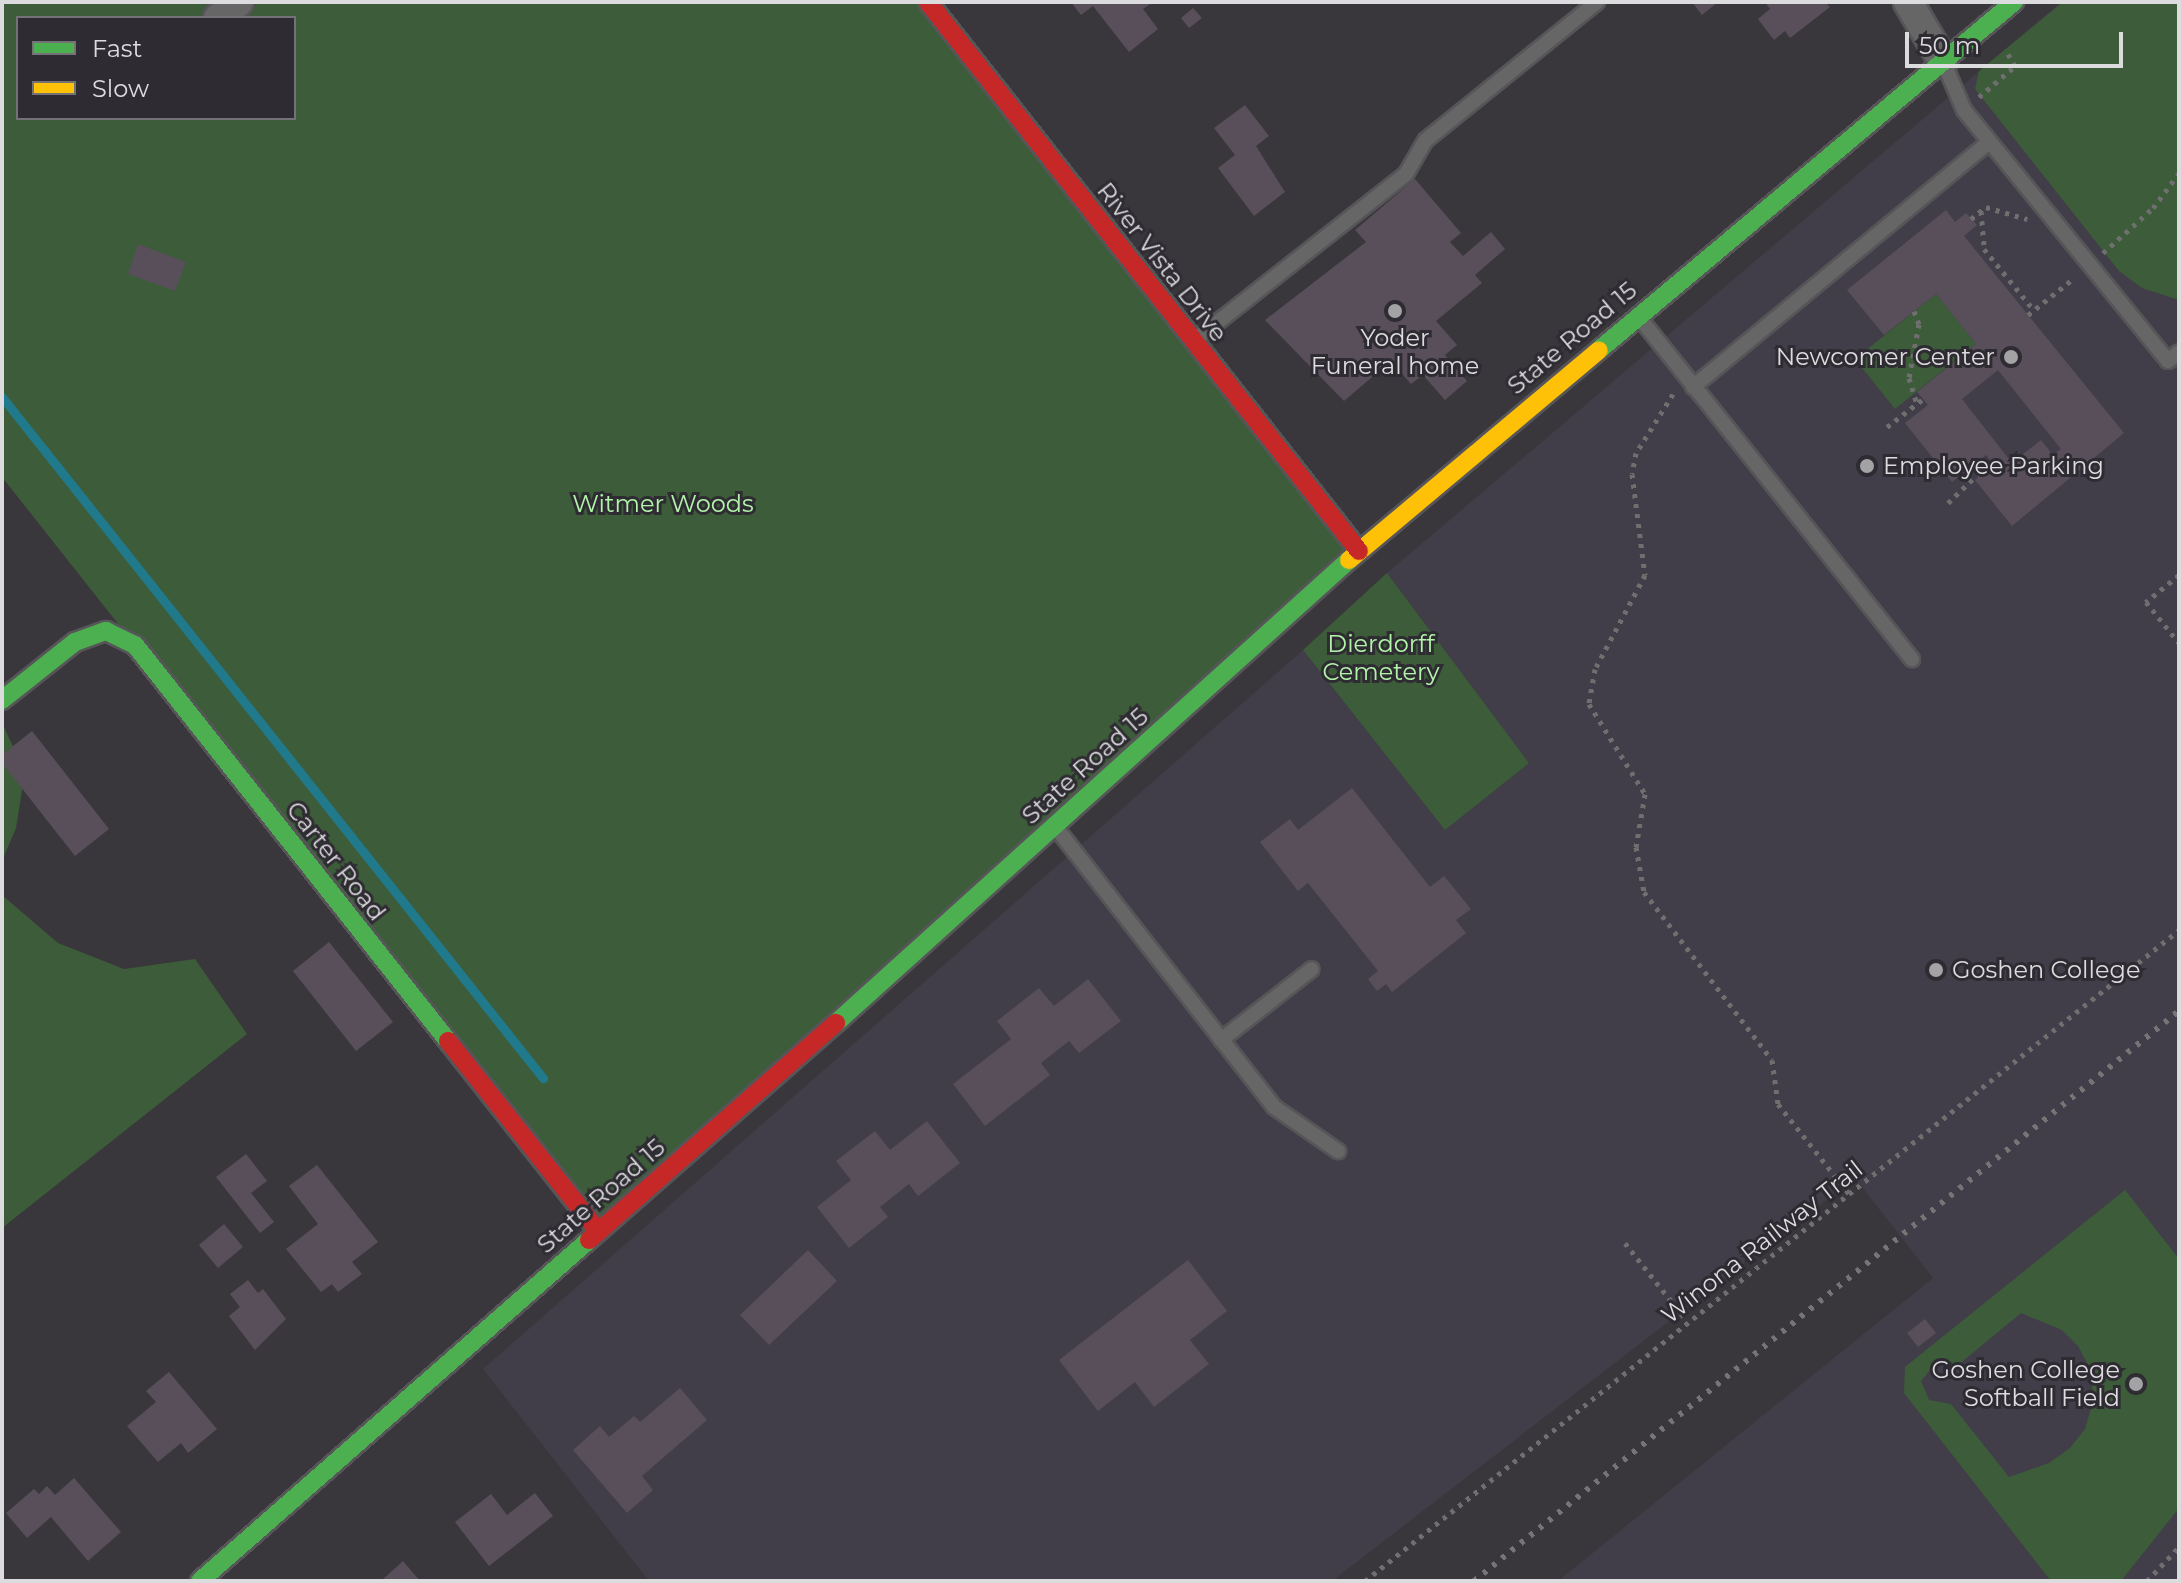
<!DOCTYPE html>
<style>
body{margin:0}
#map{position:relative;width:2181px;height:1583px;overflow:hidden;background:#39373b;font-family:Montserrat,sans-serif}
div>[style]{position:absolute}
.built>*{inset:0;background:#413e49}
.green>*{inset:0;background:#3d5c39}
.stream>*{height:9px;margin:-4.5px;padding:0 4.5px;transform-origin:4.5px;border-radius:4.5px;background:#21798c}
.building>*{inset:0;background:#584f5a}
.path>*{height:5px;margin-top:-2.5px;transform-origin:0;background:repeating-linear-gradient(90deg,#6f6f70 0 4px,transparent 0 10px)}
.roads{filter:drop-shadow(2px 0 #565558) drop-shadow(-2px 0 #565558) drop-shadow(0 2px #565558) drop-shadow(0 -2px #565558)}
.lane>*{height:14px;margin:-7px;padding:0 7px;transform-origin:7px;border-radius:7px;background:#666}
.street>*{height:28px;margin:-14px;padding:0 14px;transform-origin:14px;border-radius:14px;background:#666}
.fast>*{height:18px;margin:-9px;padding:0 9px;transform-origin:9px;border-radius:9px;background:#4caf50}
.slow>*{height:18px;margin:-9px;padding:0 9px;transform-origin:9px;border-radius:9px;background:#ffc107}
.jam>*{height:18px;margin:-9px;padding:0 9px;transform-origin:9px;border-radius:9px;background:#c62828}
.rail>*{height:6px;margin-top:-3px;transform-origin:0;background:repeating-linear-gradient(90deg,#757576 0 4px,transparent 0 12px)}
.dots>*{width:22px;height:22px;translate:-50% -50%;box-sizing:border-box;border:4px solid #2e2c32;border-radius:50%}
span{translate:-50% -50%;white-space:nowrap;text-align:center;line-height:1.15;-webkit-text-stroke:6px #2e2c32;paint-order:stroke}
.street-label{font-size:24px;color:#dcdbde}
.poi-label{font-size:24px;color:#dcdbde}
.right{translate:-100% -50%;text-align:right}
.left{translate:0 -50%;text-align:left}
.park-label{font-size:24px;color:#b1f3a8}
.frame{position:absolute;inset:0;border:4px solid #dcdbde;pointer-events:none}
.legend{position:absolute;left:16px;top:16px;width:280px;height:104px;box-sizing:border-box;background:#2e2c32;border:2px solid #747277;margin:0;padding:10px 14px;list-style:none;font-size:24px;color:#dcdbde}
.legend li{display:flex;align-items:center;gap:16px;height:40px}
.legend b{width:40px;border:2px solid #747277}
.scale{position:absolute;left:1905px;top:32px;width:218px;height:36px;box-sizing:border-box;border:4px solid #dcdbde;border-top:0;padding-left:10px;font-size:24px;line-height:28px;white-space:nowrap;color:#dcdbde;-webkit-text-stroke:6px #2e2c32;paint-order:stroke}
</style>
<div id="map">
<div class="built">
<i style="clip-path:polygon(2061px 2px,2179px 2px,2179px 1581px,1558px 1581px,1933px 1278px,1855px 1178px,1332px 1581px,649px 1581px,483px 1369px,1303px 650px,1445px 830px,1529px 763px,1387px 573px)"></i>
</div>
<div class="green">
<i style="clip-path:polygon(evenodd,2px 2px,928px 2px,1359px 551px,598px 1231px,2px 477px,2px 2px,18px 18px,294px 18px,294px 118px,18px 118px,18px 18px)"></i>
<i style="clip-path:polygon(2063px 2px,2179px 2px,2179px 300px,2142px 288px,2119px 271px,1975px 89px,1979px 71px)"></i>
<i style="clip-path:polygon(1936px 294px,1976px 344px,1895px 409px,1855px 359px)"></i>
<i style="clip-path:polygon(1387px 573px,1529px 763px,1445px 830px,1303px 650px)"></i>
<i style="clip-path:polygon(2px 723px,25px 772px,16px 828px,2px 861px)"></i>
<i style="clip-path:polygon(2px 895px,58px 943px,124px 969px,195px 959px,247px 1034px,2px 1228px)"></i>
<i style="clip-path:polygon(evenodd,2125px 1190px,2179px 1259px,2179px 1508px,2121px 1581px,2051px 1581px,1904px 1393px,1905px 1367px,2125px 1190px,2021px 1313px,2062px 1330px,2078px 1346px,2092px 1372px,2093px 1402px,2085px 1429px,2070px 1448px,2049px 1463px,2009px 1477px,1951px 1404px,1929px 1400px,1921px 1381px,1934px 1365px,1958px 1365px,2021px 1313px)"></i>
</div>
<div class="stream">
<i style="left:2px;top:397px;width:870px;rotate:51.54deg"></i>
</div>
<div class="building">
<i style="clip-path:polygon(1071px 2px,1153px 2px,1143px 9px,1158px 29px,1129px 52px,1093px 6px,1081px 15px)"></i>
<i style="clip-path:polygon(1692px 2px,1718px 2px,1702px 15px)"></i>
<i style="clip-path:polygon(1765px 2px,1825px 2px,1830px 7px,1790px 38px,1785px 31px,1774px 40px,1758px 19px,1770px 9px)"></i>
<i style="clip-path:polygon(1193px 8px,1202px 18px,1189px 28px,1181px 18px)"></i>
<i style="clip-path:polygon(1245px 105px,1269px 136px,1256px 146px,1285px 192px,1254px 216px,1218px 168px,1235px 155px,1214px 128px)"></i>
<i style="clip-path:polygon(1415px 179px,1461px 233px,1450px 242px,1463px 256px,1491px 232px,1505px 249px,1475px 275px,1482px 283px,1436px 321px,1457px 345px,1445px 355px,1467px 381px,1445px 400px,1423px 375px,1411px 384px,1391px 361px,1344px 401px,1265px 320px,1366px 242px,1355px 230px)"></i>
<i style="clip-path:polygon(evenodd,1946px 210px,1955px 222px,1966px 213px,1977px 225px,1964px 236px,2124px 433px,2012px 526px,1975px 480px,1994px 464px,1986px 455px,1952px 482px,1905px 423px,1928px 405px,1917px 392px,1976px 344px,1936px 294px,1884px 335px,1847px 290px,1946px 210px,1998px 370px,2061px 449px,2053px 455px,2041px 440px,2012px 463px,1962px 399px,1998px 370px)"></i>
<i style="clip-path:polygon(138px 244px,186px 262px,175px 291px,128px 274px)"></i>
<i style="clip-path:polygon(32px 731px,109px 829px,75px 856px,2px 763px,2px 755px)"></i>
<i style="clip-path:polygon(1352px 788px,1430px 887px,1444px 876px,1471px 909px,1456px 920px,1466px 933px,1392px 992px,1386px 984px,1377px 991px,1368px 979px,1378px 971px,1308px 883px,1298px 891px,1260px 842px,1290px 819px,1298px 830px)"></i>
<i style="clip-path:polygon(329px 942px,393px 1022px,356px 1051px,293px 971px)"></i>
<i style="clip-path:polygon(1088px 979px,1121px 1021px,1079px 1053px,1069px 1041px,1041px 1063px,1050px 1075px,985px 1126px,953px 1084px,1011px 1039px,997px 1021px,1039px 988px,1054px 1006px)"></i>
<i style="clip-path:polygon(927px 1121px,960px 1163px,918px 1196px,909px 1184px,880px 1207px,888px 1217px,849px 1248px,817px 1207px,851px 1180px,836px 1161px,875px 1131px,890px 1150px)"></i>
<i style="clip-path:polygon(246px 1154px,267px 1181px,251px 1193px,274px 1222px,260px 1233px,216px 1177px)"></i>
<i style="clip-path:polygon(317px 1165px,378px 1242px,352px 1262px,362px 1274px,338px 1292px,332px 1284px,321px 1292px,286px 1249px,318px 1224px,289px 1186px)"></i>
<i style="clip-path:polygon(224px 1224px,243px 1247px,218px 1268px,199px 1245px)"></i>
<i style="clip-path:polygon(808px 1250px,837px 1281px,769px 1345px,740px 1315px)"></i>
<i style="clip-path:polygon(1188px 1260px,1227px 1311px,1190px 1340px,1209px 1364px,1154px 1407px,1135px 1382px,1098px 1411px,1059px 1360px)"></i>
<i style="clip-path:polygon(248px 1280px,258px 1293px,263px 1289px,286px 1319px,255px 1350px,229px 1316px,240px 1307px,230px 1294px)"></i>
<i style="clip-path:polygon(1925px 1319px,1936px 1333px,1918px 1347px,1907px 1333px)"></i>
<i style="clip-path:polygon(169px 1372px,217px 1429px,188px 1453px,181px 1443px,158px 1462px,127px 1426px,156px 1402px,146px 1391px)"></i>
<i style="clip-path:polygon(680px 1388px,707px 1420px,642px 1476px,653px 1490px,627px 1513px,573px 1450px,600px 1426px,609px 1437px,634px 1416px,640px 1422px)"></i>
<i style="clip-path:polygon(74px 1478px,121px 1532px,88px 1561px,51px 1517px,27px 1538px,6px 1513px,34px 1489px,39px 1494px,47px 1486px,55px 1495px)"></i>
<i style="clip-path:polygon(535px 1493px,553px 1516px,489px 1566px,455px 1522px,491px 1494px,507px 1515px)"></i>
<i style="clip-path:polygon(403px 1561px,420px 1581px,381px 1581px)"></i>
</div>
<div class="path">
<i style="left:1979px;top:97px;width:48px;rotate:-40.7deg"></i>
<i style="left:2015px;top:66px;width:14px;rotate:-120deg"></i>
<i style="left:1981px;top:211px;width:38px;rotate:85deg"></i>
<i style="left:1984px;top:249px;width:79px;rotate:50.7deg"></i>
<i style="left:1971px;top:219px;width:19px;rotate:-39deg"></i>
<i style="left:1986px;top:207px;width:43px;rotate:16.3deg"></i>
<i style="left:2103px;top:253px;width:67px;rotate:-42deg"></i>
<i style="left:2153px;top:208px;width:44px;rotate:-53.4deg"></i>
<i style="left:1914px;top:311px;width:14px;rotate:69deg"></i>
<i style="left:1919px;top:324px;width:55px;rotate:100.5deg"></i>
<i style="left:1909px;top:378px;width:27px;rotate:73deg"></i>
<i style="left:2028px;top:315px;width:59px;rotate:-38.8deg"></i>
<i style="left:1673px;top:394px;width:70px;rotate:122.1deg"></i>
<i style="left:1636px;top:453px;width:21px;rotate:101deg"></i>
<i style="left:1632px;top:474px;width:102px;rotate:82.7deg"></i>
<i style="left:1645px;top:575px;width:106px;rotate:118deg"></i>
<i style="left:1595px;top:669px;width:36px;rotate:100deg"></i>
<i style="left:1589px;top:704px;width:106px;rotate:58.1deg"></i>
<i style="left:1645px;top:794px;width:54px;rotate:99.6deg"></i>
<i style="left:1636px;top:847px;width:46px;rotate:79.9deg"></i>
<i style="left:1644px;top:892px;width:211px;rotate:52.7deg"></i>
<i style="left:1772px;top:1060px;width:44px;rotate:82.2deg"></i>
<i style="left:1778px;top:1104px;width:117px;rotate:51.6deg"></i>
<i style="left:1887px;top:427px;width:46px;rotate:-37.9deg"></i>
<i style="left:1948px;top:503px;width:60px;rotate:-44.3deg"></i>
<i style="left:2179px;top:575px;width:43px;rotate:140.7deg"></i>
<i style="left:2146px;top:602px;width:53px;rotate:51.2deg"></i>
<i style="left:1625px;top:1243px;width:100px;rotate:51.5deg"></i>
<i style="left:1365px;top:1581px;width:1042px;rotate:-38.65deg"></i>
<i style="left:2147px;top:1581px;width:47px;rotate:-46.7deg"></i>
</div>
<div class="roads">
<div class="lane">
<i style="left:1946px;top:68px;width:46px;rotate:66.8deg"></i>
<i style="left:1964px;top:110px;width:323px;rotate:50.9deg"></i>
<i style="left:2168px;top:361px;width:14px;rotate:-39deg"></i>
<i style="left:1642px;top:321px;width:433px;rotate:51.4deg"></i>
<i style="left:1195px;top:340px;width:268px;rotate:-38.2deg"></i>
<i style="left:1406px;top:174px;width:39px;rotate:-60deg"></i>
<i style="left:1426px;top:140px;width:220px;rotate:-38.9deg"></i>
<i style="left:1693px;top:387px;width:384px;rotate:-39.6deg"></i>
<i style="left:1057px;top:829px;width:353px;rotate:52deg"></i>
<i style="left:1274px;top:1107px;width:78px;rotate:34.5deg"></i>
<i style="left:1221px;top:1040px;width:115px;rotate:-38deg"></i>
</div>
<div class="street">
<i style="left:1908px;top:2px;width:69px;rotate:59.3deg"></i>
<i style="left:218px;top:18px;width:26px;rotate:-37deg"></i>
</div>
<div class="fast">
<i style="left:1599px;top:350px;width:542px;rotate:-39.98deg"></i>
<i style="left:2px;top:700px;width:93px;rotate:-38.5deg"></i>
<i style="left:75px;top:642px;width:33px;rotate:-20deg"></i>
<i style="left:106px;top:631px;width:32px;rotate:26deg"></i>
<i style="left:135px;top:645px;width:505px;rotate:51.68deg"></i>
<i style="left:836px;top:1023px;width:691px;rotate:-42.07deg"></i>
<i style="left:200px;top:1581px;width:517px;rotate:-41.24deg"></i>
</div>
<div class="slow">
<i style="left:1349px;top:560px;width:326px;rotate:-40deg"></i>
</div>
<div class="jam">
<i style="left:928px;top:2px;width:698px;rotate:51.87deg"></i>
<i style="left:448px;top:1041px;width:242px;rotate:51.7deg"></i>
<i style="left:589px;top:1240px;width:329px;rotate:-41.3deg"></i>
</div>
</div>
<div class="rail">
<i style="left:1474px;top:1581px;width:907px;rotate:-38.96deg"></i>
</div>
<div class="dots">
<i style="left:1395px;top:311px;background:#a3a2a5"></i>
<i style="left:2011px;top:357px;background:#a3a2a5"></i>
<i style="left:1867px;top:466px;background:#a3a2a5"></i>
<i style="left:1936px;top:970px;background:#a3a2a5"></i>
<i style="left:2136px;top:1384px;background:#a3a2a5"></i>
</div>
<div class="street-label">
<span style="left:1162px;top:262px;rotate:52deg">River Vista Drive</span>
<span style="left:1572px;top:338px;rotate:-40deg">State Road 15</span>
<span style="left:1085px;top:766px;rotate:-42deg">State Road 15</span>
<span style="left:336px;top:861px;rotate:52deg">Carter Road</span>
<span style="left:601px;top:1196px;rotate:-41deg">State Road 15</span>
<span style="left:1762px;top:1242px;rotate:-38deg">Winona Railway Trail</span>
</div>
<div class="poi-label">
<span style="left:1395px;top:352px">Yoder<br>Funeral home</span>
<span class="right" style="left:1995px;top:357px">Newcomer Center</span>
<span class="left" style="left:1883px;top:466px">Employee Parking</span>
<span class="left" style="left:1952px;top:970px">Goshen College</span>
<span class="right" style="left:2120px;top:1384px">Goshen College<br>Softball Field</span>
</div>
<div class="park-label">
<span style="left:663px;top:504px">Witmer Woods</span>
<span style="left:1381px;top:658px">Dierdorff<br>Cemetery</span>
</div>
<div class="frame"></div>
<ul class="legend">
<li><b style="height:10px;background:#4caf50"></b>Fast</li>
<li><b style="height:10px;background:#ffc107"></b>Slow</li>
</ul>
<div class="scale">50 m</div>
</div>
